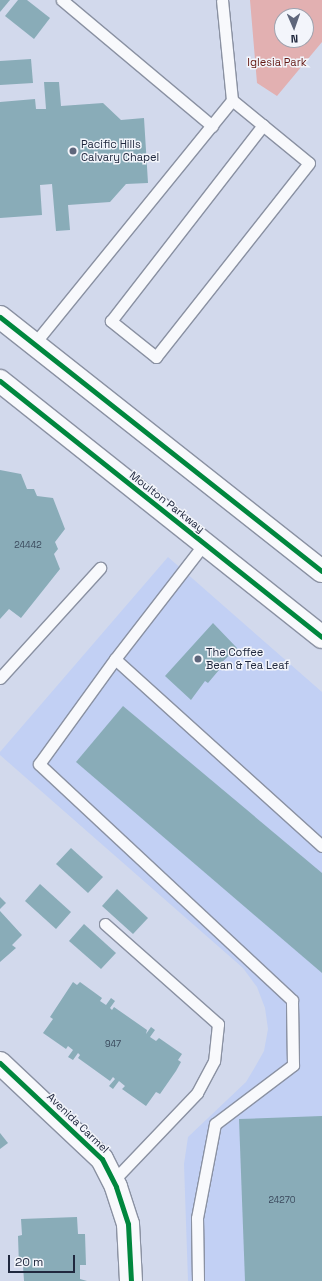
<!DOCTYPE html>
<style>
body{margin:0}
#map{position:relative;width:322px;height:1281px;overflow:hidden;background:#d2d9ec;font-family:"Space Grotesk",sans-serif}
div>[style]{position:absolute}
.built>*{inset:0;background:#c2d0f4}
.green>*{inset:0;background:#e2b0b1}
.building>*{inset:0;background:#89acb8}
.roads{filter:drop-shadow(1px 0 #8a91a2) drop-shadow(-1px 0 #8a91a2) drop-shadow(0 1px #8a91a2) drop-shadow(0 -1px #8a91a2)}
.lane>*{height:11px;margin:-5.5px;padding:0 5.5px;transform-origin:5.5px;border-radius:5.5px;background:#f8f9fc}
.secondary>*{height:22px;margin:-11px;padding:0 11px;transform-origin:11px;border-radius:11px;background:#f8f9fc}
.primary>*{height:22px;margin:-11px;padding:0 11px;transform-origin:11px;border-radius:11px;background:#f8f9fc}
.cycleway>*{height:5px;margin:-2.5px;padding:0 2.5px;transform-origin:2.5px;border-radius:2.5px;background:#00873e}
.dots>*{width:11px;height:11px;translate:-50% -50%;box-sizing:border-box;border:2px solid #f3f5fb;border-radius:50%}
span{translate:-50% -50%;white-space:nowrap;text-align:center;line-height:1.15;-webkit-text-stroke:3px #f3f5fb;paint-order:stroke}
.number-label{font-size:9px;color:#3a495c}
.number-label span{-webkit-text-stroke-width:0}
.park-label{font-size:11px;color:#651a15}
.poi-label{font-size:11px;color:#20283e}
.left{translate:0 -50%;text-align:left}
.street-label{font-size:11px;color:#20283e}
.north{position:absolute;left:274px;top:8px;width:40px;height:40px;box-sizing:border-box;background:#f3f5fb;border:1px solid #9fa3af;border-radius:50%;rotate:178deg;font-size:11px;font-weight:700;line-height:16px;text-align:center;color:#20283e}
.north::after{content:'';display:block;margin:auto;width:14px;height:18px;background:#5e667b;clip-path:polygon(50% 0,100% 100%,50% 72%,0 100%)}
.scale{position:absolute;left:8px;top:1255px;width:67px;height:18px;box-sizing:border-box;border:2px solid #20283e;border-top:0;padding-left:5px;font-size:12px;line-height:14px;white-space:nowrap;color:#20283e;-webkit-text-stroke:3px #f3f5fb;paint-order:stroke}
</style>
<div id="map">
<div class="built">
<i style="clip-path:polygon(168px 557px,322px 692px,322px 1281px,188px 1281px,184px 1164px,188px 1137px,246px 1082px,255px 1067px,264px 1051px,268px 1029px,265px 1008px,257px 987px,243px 968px,0 755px,0 752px)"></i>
</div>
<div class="green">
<i style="clip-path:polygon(evenodd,250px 0,322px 0,322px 42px,277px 96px,257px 83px,250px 0,282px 16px,306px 16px,306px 40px,282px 40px,282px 16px)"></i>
</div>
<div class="building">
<i style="clip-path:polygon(0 0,10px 0,0 12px)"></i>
<i style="clip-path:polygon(18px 0,27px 0,50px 18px,34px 39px,5px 16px)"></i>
<i style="clip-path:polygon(31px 59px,33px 83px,0 85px,0 61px)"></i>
<i style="clip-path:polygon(44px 82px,59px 82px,61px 106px,103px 103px,121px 120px,144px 118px,148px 183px,126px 184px,110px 202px,68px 205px,70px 230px,56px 231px,52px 184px,40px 185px,42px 215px,0 218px,0 102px,35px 99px,36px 109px,46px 109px)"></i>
<i style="clip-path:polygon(0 470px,21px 474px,27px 489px,34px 489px,37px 496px,53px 498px,65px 529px,55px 542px,58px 549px,54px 554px,60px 569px,21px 618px,9px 609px,0 619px)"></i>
<i style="clip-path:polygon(213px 623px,237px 648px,217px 667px,219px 670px,208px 683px,205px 681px,191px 700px,165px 676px)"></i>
<i style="clip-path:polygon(123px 706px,322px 873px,322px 973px,76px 762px)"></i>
<i style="clip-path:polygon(71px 848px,103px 877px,88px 893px,56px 864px)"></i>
<i style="clip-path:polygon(40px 884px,71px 912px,56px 929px,25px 901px)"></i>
<i style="clip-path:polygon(117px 889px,148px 918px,133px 934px,102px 906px)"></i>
<i style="clip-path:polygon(0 897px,6px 903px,0 909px)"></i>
<i style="clip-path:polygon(0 911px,22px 935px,12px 945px,16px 948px,0 962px)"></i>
<i style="clip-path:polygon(84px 924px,116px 953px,101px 969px,69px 941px)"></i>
<i style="clip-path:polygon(73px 982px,77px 985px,80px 982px,102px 998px,100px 1001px,106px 1005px,111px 998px,115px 1001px,110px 1008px,112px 1010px,114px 1007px,147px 1030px,146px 1034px,151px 1027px,155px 1030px,150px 1037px,156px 1041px,159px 1038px,182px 1054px,178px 1060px,181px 1062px,176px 1071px,160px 1094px,156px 1092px,146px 1106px,122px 1089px,125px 1086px,119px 1081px,113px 1089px,109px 1086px,115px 1079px,113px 1077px,110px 1081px,78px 1058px,80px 1055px,78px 1053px,73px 1060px,68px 1057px,73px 1050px,68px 1046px,66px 1049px,43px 1033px,53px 1019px,50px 1017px)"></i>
<i style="clip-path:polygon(322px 1116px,322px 1281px,245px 1281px,239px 1119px)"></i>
<i style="clip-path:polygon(0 1133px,8px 1143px,0 1149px)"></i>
<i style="clip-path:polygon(77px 1217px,78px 1234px,85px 1234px,86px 1265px,80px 1265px,80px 1279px,87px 1281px,24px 1281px,23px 1266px,19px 1266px,18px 1236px,22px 1235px,21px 1219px)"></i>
</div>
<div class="roads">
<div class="lane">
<i style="left:62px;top:0;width:196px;rotate:40deg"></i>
<i style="left:232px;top:100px;width:99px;rotate:39.3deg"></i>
<i style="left:309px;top:163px;width:247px;rotate:128.3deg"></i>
<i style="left:156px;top:357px;width:58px;rotate:-141.3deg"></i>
<i style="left:111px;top:321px;width:248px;rotate:-52.2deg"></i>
<i style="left:34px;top:344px;width:314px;rotate:-50.9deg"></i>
<i style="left:232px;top:100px;width:100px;rotate:-95.7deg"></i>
<i style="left:115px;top:659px;width:145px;rotate:-52.3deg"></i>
<i style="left:0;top:678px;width:149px;rotate:-47.7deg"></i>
<i style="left:105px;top:924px;width:151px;rotate:41.5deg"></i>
<i style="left:218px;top:1024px;width:37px;rotate:96deg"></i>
<i style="left:214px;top:1061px;width:36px;rotate:118deg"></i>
<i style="left:197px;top:1093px;width:122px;rotate:133.7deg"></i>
<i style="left:198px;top:1281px;width:63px;rotate:-90.9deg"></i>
<i style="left:197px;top:1218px;width:96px;rotate:-79.2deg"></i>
<i style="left:215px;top:1124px;width:98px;rotate:-37.1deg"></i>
<i style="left:293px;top:1065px;width:65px;rotate:-90.9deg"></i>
<i style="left:292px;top:1000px;width:346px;rotate:-137deg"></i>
<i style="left:39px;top:764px;width:130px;rotate:-54.1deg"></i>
<i style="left:115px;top:659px;width:279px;rotate:42.1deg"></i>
</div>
<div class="secondary">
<i style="left:0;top:1063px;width:140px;rotate:43.3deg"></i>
<i style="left:102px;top:1159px;width:31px;rotate:63deg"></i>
<i style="left:116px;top:1187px;width:39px;rotate:72deg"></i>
<i style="left:128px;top:1224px;width:57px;rotate:87deg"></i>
</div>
<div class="primary">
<i style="left:0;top:317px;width:410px;rotate:38.3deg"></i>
<i style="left:0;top:381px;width:411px;rotate:38.5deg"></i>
</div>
</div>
<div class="cycleway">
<i style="left:0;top:317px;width:410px;rotate:38.3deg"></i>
<i style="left:0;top:381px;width:411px;rotate:38.5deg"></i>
<i style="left:0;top:1063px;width:140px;rotate:43.3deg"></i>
<i style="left:102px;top:1159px;width:31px;rotate:63deg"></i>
<i style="left:116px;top:1187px;width:39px;rotate:72deg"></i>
<i style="left:128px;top:1224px;width:57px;rotate:87deg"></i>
</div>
<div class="dots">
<i style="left:73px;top:151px;background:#5e667b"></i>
<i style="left:198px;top:659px;background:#5e667b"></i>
</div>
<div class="number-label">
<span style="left:28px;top:545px">24442</span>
<span style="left:113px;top:1044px">947</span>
<span style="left:282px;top:1200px">24270</span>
</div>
<div class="park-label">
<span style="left:277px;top:62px">Iglesia Park</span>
</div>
<div class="poi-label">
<span class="left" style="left:81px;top:151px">Pacific Hills<br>Calvary Chapel</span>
<span class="left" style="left:206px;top:659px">The Coffee<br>Bean &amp; Tea Leaf</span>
</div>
<div class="street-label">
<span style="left:167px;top:502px;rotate:38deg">Moulton Parkway</span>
<span style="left:78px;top:1123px;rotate:44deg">Avenida Carmel</span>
</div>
<div class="north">N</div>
<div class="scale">20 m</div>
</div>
